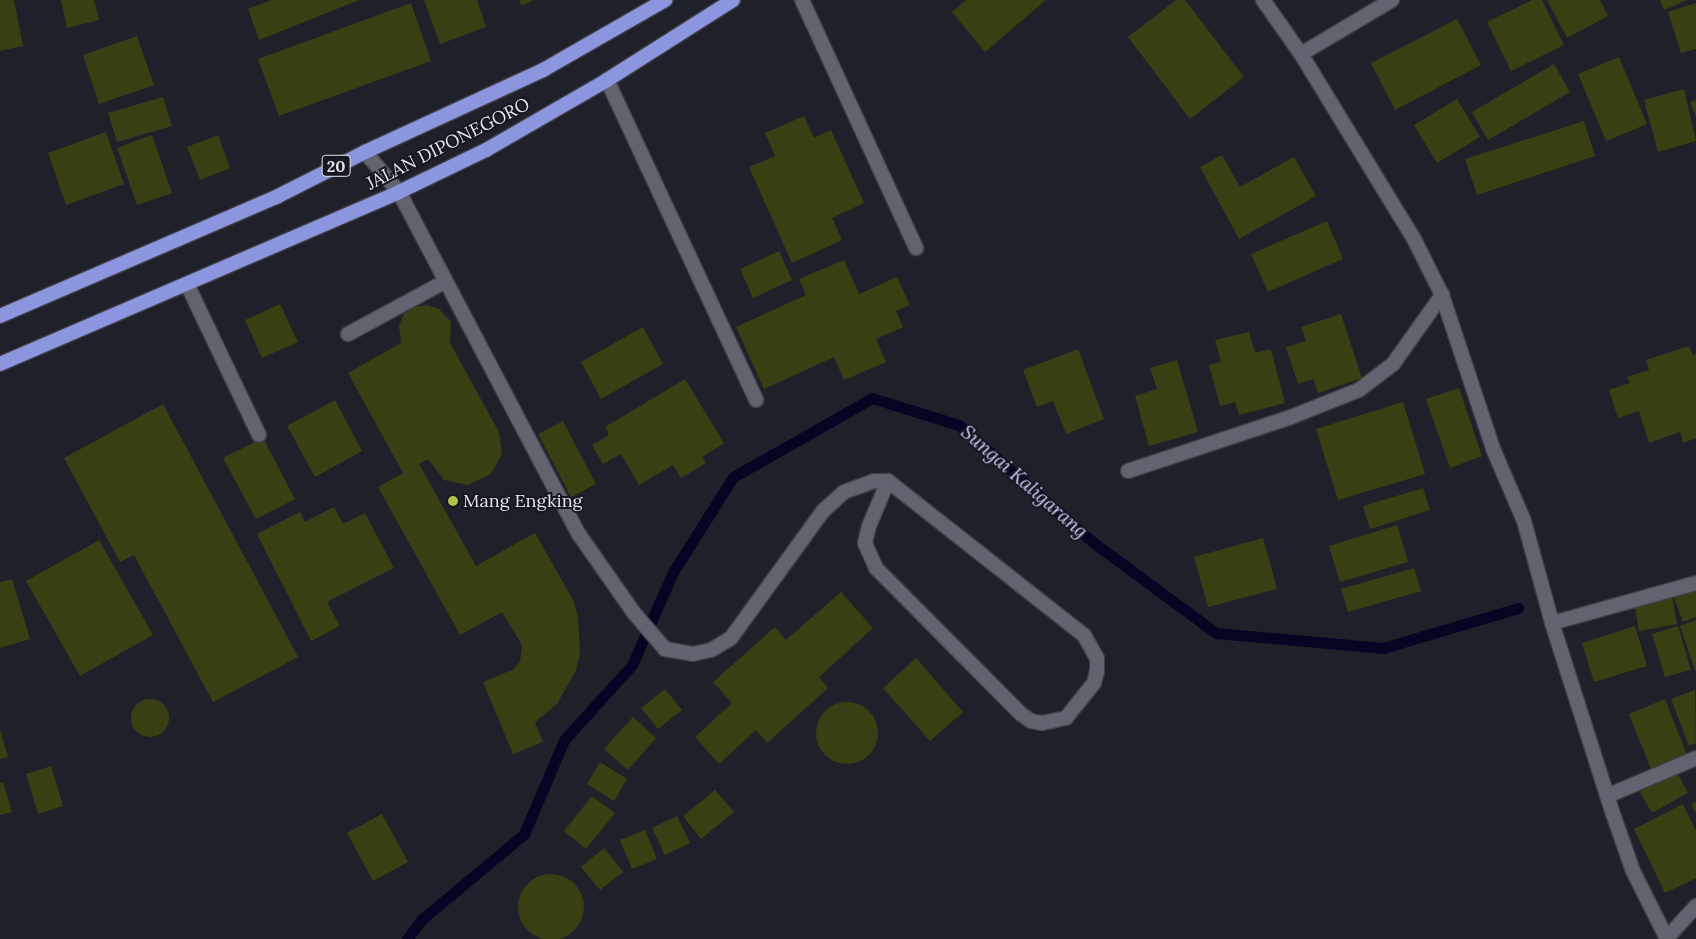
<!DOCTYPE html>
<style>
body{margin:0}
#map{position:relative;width:1696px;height:939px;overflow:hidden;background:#1f212a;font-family:Lora,serif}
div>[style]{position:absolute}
.stream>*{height:11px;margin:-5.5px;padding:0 5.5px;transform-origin:5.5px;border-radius:5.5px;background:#050423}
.building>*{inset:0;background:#393f12}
.round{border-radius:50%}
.roads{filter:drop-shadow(1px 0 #3e3f47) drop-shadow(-1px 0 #3e3f47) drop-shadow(0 1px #3e3f47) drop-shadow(0 -1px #3e3f47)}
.service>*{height:14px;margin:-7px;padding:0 7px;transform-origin:7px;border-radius:7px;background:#61636f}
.minor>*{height:14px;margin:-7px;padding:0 7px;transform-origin:7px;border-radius:7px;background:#61636f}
.trunk>*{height:14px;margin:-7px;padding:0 7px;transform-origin:7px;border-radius:7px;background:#8c96df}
.dots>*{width:14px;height:14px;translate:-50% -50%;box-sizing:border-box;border:2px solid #161720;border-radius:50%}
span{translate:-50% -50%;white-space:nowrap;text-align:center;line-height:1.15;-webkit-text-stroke:4px #161720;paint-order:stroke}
.shield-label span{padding:1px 4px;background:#161720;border:1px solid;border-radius:4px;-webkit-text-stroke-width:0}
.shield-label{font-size:16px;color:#e5e6ed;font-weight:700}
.street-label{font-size:18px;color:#e5e6ed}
.poi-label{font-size:18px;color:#e5e6ed}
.left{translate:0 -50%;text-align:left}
.water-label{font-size:19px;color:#c4cbf4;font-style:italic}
</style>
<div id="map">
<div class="stream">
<i style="left:407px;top:939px;width:25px;rotate:-53deg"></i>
<i style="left:422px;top:919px;width:133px;rotate:-39.8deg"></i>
<i style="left:524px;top:834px;width:102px;rotate:-66.9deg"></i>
<i style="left:564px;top:740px;width:101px;rotate:-47.8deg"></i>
<i style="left:632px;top:665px;width:102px;rotate:-66.2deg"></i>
<i style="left:673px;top:572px;width:112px;rotate:-57.7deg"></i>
<i style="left:733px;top:477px;width:160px;rotate:-29.6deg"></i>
<i style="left:872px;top:398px;width:91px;rotate:17.2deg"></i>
<i style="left:959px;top:425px;width:179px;rotate:41.2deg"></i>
<i style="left:1094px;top:543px;width:152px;rotate:36.4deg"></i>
<i style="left:1216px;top:633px;width:168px;rotate:5.1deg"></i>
<i style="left:1383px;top:648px;width:141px;rotate:-16.5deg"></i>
</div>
<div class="building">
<i style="clip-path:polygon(0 0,14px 0,23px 46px,0 51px)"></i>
<i style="clip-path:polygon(61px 0,94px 0,99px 20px,67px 28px)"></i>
<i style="clip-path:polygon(271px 0,359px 0,259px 40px,248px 9px)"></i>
<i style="clip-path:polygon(424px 0,477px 0,486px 27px,440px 44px)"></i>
<i style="clip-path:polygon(519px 0,533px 0,522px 6px)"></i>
<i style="clip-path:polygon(966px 0,1046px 0,985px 52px,952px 12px)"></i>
<i style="clip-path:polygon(1176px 0,1185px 0,1244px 77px,1190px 119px,1128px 37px)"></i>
<i style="clip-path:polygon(1532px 0,1542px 0,1564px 45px,1511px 71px,1487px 22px)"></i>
<i style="clip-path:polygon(1547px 0,1600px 0,1608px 16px,1567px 38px)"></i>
<i style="clip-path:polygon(1660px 0,1687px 0,1664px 10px)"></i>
<i style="clip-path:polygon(411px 3px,431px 61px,279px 116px,258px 59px)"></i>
<i style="clip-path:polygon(1696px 3px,1696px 49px,1681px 53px,1668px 12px)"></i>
<i style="clip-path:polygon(1457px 19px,1481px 65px,1395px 110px,1371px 63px)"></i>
<i style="clip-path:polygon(137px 36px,154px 85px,99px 104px,83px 55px)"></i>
<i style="clip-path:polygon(1619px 57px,1647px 124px,1606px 141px,1578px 74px)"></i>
<i style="clip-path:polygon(1554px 64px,1570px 92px,1488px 140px,1472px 112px)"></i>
<i style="clip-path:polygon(1684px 89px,1696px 141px,1658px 152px,1644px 100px)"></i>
<i style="clip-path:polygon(163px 97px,172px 126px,117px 142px,108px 113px)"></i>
<i style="clip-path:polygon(1457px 99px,1480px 137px,1437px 163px,1414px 125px)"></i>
<i style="clip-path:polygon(1696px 100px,1696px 117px,1690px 102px)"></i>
<i style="clip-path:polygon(804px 116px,814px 138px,831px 130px,864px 203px,832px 218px,842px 240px,792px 263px,749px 167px,775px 156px,765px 133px)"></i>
<i style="clip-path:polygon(1584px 121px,1595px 156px,1477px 195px,1465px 159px)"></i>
<i style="clip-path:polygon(106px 132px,124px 184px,66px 205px,48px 153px)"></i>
<i style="clip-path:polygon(152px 135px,172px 193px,137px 205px,117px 148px)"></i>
<i style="clip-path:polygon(218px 135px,230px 168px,200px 180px,187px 147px)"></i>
<i style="clip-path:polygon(1222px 155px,1240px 187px,1294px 157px,1316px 196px,1239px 239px,1200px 167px)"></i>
<i style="clip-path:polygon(1327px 221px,1343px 259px,1268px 292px,1251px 254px)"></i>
<i style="clip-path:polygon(779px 251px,792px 280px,753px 298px,740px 269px)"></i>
<i style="clip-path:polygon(844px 260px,859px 294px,897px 277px,910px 305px,896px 311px,903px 327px,876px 339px,886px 362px,844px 380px,834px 357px,764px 389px,736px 327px,806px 295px,799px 279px)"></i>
<i style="clip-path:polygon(280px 304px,298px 342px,262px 358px,245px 320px)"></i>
<i style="clip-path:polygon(427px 305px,439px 309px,451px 322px,450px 343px,499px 432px,502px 454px,491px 474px,468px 485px,444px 480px,428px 459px,419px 464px,476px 566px,535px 533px,573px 600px,578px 617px,580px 653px,576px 670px,557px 704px,535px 722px,543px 742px,513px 754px,483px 682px,512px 670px,520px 662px,522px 645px,502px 612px,460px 635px,378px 487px,403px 473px,348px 373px,401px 343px,399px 326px,404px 314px,414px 307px)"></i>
<i style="clip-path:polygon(1341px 314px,1362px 378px,1318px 393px,1313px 379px,1298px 384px,1286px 347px,1306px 341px,1301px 327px)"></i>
<i style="clip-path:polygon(643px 327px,663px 364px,601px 399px,581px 362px)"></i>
<i style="clip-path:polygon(1249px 332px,1255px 353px,1271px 349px,1285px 403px,1239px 415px,1235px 402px,1220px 406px,1209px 365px,1221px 362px,1215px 340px)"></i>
<i style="clip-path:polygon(1689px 346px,1693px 355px,1696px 354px,1696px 438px,1683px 443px,1680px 432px,1649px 443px,1639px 411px,1618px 418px,1609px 390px,1630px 383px,1627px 377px,1649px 370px,1646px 360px)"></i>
<i style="clip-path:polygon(1078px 349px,1104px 419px,1066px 434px,1053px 401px,1037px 407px,1023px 370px)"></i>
<i style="clip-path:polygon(1177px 360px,1198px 432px,1149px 446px,1135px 396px,1157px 389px,1150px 368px)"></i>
<i style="clip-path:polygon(685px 379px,724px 443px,702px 457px,706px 463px,681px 478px,673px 465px,639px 485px,621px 454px,603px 464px,592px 445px,609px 435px,605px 427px)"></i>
<i style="clip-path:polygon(1459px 388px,1482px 456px,1450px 468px,1426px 399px)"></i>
<i style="clip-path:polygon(335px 400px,362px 451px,315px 477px,287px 426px)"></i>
<i style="clip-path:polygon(1403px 402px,1425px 474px,1338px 500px,1316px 429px)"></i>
<i style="clip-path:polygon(163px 404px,298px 657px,213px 702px,134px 555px,120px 562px,64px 458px)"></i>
<i style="clip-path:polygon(563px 421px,596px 484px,571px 497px,538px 434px)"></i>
<i style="clip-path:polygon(263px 438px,295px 499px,256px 519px,223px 458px)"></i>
<i style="clip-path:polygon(1423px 488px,1430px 510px,1370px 529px,1363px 506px)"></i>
<i style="clip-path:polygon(334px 507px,343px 524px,365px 513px,394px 568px,327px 602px,340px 626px,311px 641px,257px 534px,300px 512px,305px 522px)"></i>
<i style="clip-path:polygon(1397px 525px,1408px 562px,1340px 582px,1329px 546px)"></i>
<i style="clip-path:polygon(1263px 538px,1277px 589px,1208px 607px,1194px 557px)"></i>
<i style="clip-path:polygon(99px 540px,153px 635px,80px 676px,26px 581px)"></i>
<i style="clip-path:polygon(1414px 568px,1421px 591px,1348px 612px,1341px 589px)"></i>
<i style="clip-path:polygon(12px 579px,30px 639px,0 648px,0 582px)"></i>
<i style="clip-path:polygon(1696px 587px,1696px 617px,1683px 622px,1673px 595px)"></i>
<i style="clip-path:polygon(841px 592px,873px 628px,819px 677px,828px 688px,767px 743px,756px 730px,719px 764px,695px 737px,732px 703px,713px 682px,775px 627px,786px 640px)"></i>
<i style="clip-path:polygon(1672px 596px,1677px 624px,1639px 631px,1634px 603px)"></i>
<i style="clip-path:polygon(1696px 620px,1696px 673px,1680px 626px)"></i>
<i style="clip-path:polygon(1635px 626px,1647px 666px,1594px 682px,1582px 643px)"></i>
<i style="clip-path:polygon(1678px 626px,1691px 670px,1665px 677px,1652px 634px)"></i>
<i style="clip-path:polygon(916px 658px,963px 712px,930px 741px,883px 688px)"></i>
<i style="clip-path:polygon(665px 689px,682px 710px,658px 729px,641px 708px)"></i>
<i style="clip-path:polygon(1695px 690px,1696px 743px,1689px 746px,1671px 699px)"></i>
<i class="round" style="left:131px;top:699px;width:38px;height:38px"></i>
<i style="clip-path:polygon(1665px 699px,1687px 755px,1651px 769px,1629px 714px)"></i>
<i class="round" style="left:816px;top:702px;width:62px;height:62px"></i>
<i style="clip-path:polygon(633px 717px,656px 738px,628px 770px,604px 749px)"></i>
<i style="clip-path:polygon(0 730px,8px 757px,0 759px)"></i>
<i style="clip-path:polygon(600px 762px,627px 779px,614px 801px,587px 784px)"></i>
<i style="clip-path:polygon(51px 766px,63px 806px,38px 814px,26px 774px)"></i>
<i style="clip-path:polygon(1676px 771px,1688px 793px,1652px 813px,1640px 792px)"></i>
<i style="clip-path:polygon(3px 782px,12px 812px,0 815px,0 783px)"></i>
<i style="clip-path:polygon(715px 790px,734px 812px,701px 839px,683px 816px)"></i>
<i style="clip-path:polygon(592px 796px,615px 813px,586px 849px,564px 831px)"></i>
<i style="clip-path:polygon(1696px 802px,1696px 813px,1691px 804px)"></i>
<i style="clip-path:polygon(1683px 804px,1696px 831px,1696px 878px,1665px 893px,1634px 829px)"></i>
<i style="clip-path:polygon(382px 814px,408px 862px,373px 881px,347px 833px)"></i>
<i style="clip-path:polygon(677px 816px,690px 843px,665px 855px,652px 828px)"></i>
<i style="clip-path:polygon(645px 830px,657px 859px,632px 869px,620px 840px)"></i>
<i style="clip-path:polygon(604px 848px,623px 872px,600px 890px,581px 867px)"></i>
<i class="round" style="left:518px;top:874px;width:66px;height:66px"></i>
</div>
<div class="roads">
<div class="service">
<i style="left:607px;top:80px;width:353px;rotate:65deg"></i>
<i style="left:365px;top:152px;width:52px;rotate:49.6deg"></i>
<i style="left:399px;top:192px;width:385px;rotate:62.3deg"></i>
<i style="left:578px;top:533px;width:98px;rotate:55deg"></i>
<i style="left:634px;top:613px;width:48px;rotate:49.3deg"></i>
<i style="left:665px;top:649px;width:28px;rotate:10deg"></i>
<i style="left:693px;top:654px;width:18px;rotate:-13deg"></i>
<i style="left:711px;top:650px;width:23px;rotate:-31deg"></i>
<i style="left:731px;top:638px;width:157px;rotate:-54.1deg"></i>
<i style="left:823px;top:511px;width:28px;rotate:-42deg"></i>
<i style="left:844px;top:492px;width:32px;rotate:-20deg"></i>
<i style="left:874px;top:481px;width:14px"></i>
<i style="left:888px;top:481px;width:249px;rotate:38.2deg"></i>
<i style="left:1084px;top:635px;width:26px;rotate:61deg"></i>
<i style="left:1097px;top:658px;width:13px;rotate:90deg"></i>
<i style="left:1097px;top:671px;width:12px;rotate:104deg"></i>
<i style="left:1094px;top:683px;width:45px;rotate:128.7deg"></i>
<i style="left:1066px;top:718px;width:25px;rotate:168deg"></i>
<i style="left:1042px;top:723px;width:11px;rotate:-170deg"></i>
<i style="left:1031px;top:721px;width:12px;rotate:-145deg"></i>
<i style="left:1021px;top:714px;width:206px;rotate:-134.8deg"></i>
<i style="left:876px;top:568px;width:27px;rotate:-114deg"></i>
<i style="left:865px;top:543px;width:17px;rotate:-77deg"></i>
<i style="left:869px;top:526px;width:49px;rotate:-67.1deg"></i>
<i style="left:187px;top:284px;width:167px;rotate:64.5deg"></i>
<i style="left:348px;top:334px;width:109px;rotate:-28.4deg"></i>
</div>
<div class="minor">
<i style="left:802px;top:0;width:273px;rotate:65.3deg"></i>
<i style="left:1263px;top:0;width:66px;rotate:54.9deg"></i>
<i style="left:1301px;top:54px;width:219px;rotate:58.6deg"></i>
<i style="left:1415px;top:241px;width:60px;rotate:63.4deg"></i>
<i style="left:1442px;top:295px;width:164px;rotate:71.6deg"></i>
<i style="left:1494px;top:451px;width:76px;rotate:66.8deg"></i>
<i style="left:1524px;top:521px;width:106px;rotate:74.6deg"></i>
<i style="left:1552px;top:623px;width:201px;rotate:72.3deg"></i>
<i style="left:1613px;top:814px;width:60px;rotate:70.7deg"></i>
<i style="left:1633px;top:871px;width:76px;rotate:63.4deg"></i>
<i style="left:1301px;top:54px;width:106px;rotate:-30.7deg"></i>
<i style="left:1128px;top:471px;width:172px;rotate:-18.3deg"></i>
<i style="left:1291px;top:417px;width:73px;rotate:-21.7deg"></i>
<i style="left:1359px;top:390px;width:43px;rotate:-37.4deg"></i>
<i style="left:1393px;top:364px;width:85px;rotate:-54.6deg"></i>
<i style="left:1552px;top:623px;width:149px;rotate:-15.5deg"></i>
<i style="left:1607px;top:796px;width:97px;rotate:-23.1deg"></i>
<i style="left:1666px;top:939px;width:45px;rotate:-47.7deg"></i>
</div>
<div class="trunk">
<i style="left:0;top:316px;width:301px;rotate:-23.3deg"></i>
<i style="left:276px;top:197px;width:100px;rotate:-26.8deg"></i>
<i style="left:365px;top:152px;width:196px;rotate:-24.7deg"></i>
<i style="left:543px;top:70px;width:141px;rotate:-29.8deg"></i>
<i style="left:0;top:364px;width:434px;rotate:-23.3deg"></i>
<i style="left:399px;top:192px;width:97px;rotate:-25.8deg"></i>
<i style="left:486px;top:150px;width:140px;rotate:-30deg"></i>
<i style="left:607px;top:80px;width:149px;rotate:-32.4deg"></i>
</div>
</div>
<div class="dots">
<i style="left:453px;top:501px;background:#b3c24b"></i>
</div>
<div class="shield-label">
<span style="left:336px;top:166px">20</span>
</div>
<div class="street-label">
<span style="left:448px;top:144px;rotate:-27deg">JALAN DIPONEGORO</span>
</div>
<div class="poi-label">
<span class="left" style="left:463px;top:501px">Mang Engking</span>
</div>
<div class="water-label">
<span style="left:1024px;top:482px;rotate:41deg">Sungai Kaligarang</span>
</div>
</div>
